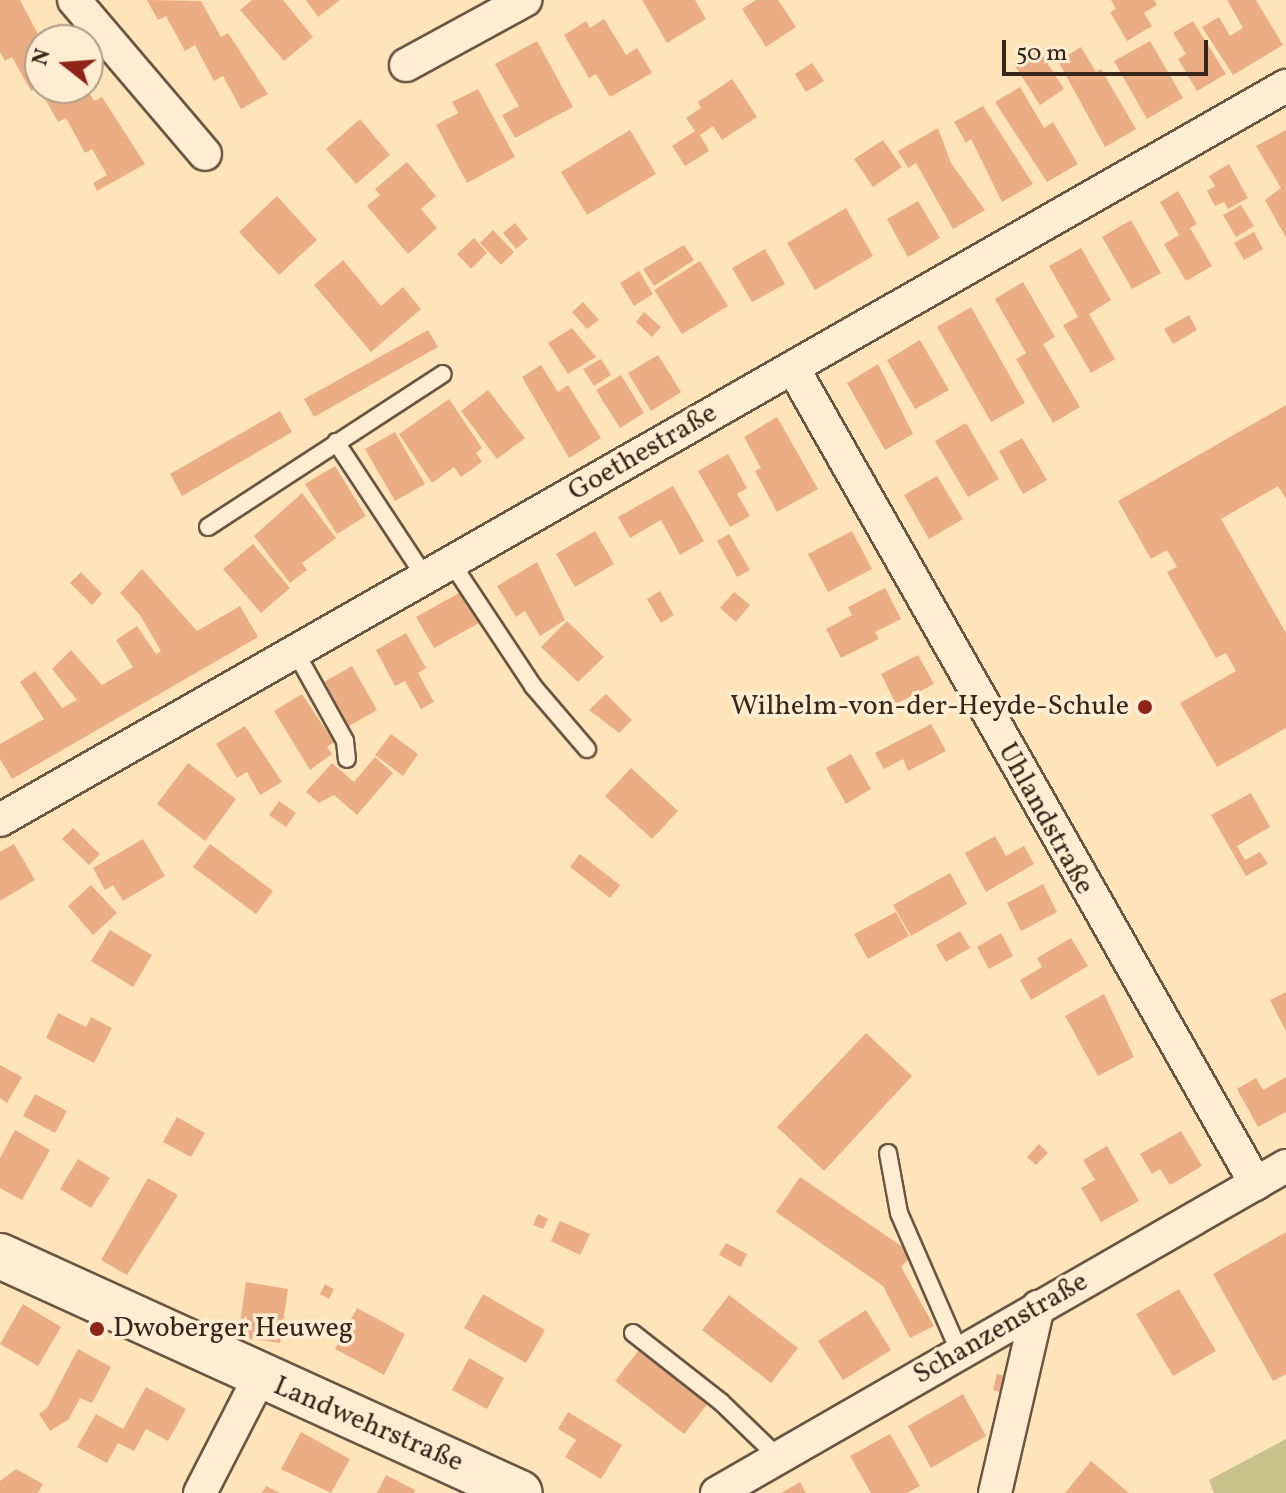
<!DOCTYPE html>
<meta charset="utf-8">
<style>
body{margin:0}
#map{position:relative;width:1286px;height:1493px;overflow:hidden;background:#fee4b8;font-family:Vollkorn,serif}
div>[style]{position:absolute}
.green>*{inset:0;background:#c8c28a}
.building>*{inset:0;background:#ebae84}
.roads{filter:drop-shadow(2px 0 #695643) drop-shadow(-2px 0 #695643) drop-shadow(0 2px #695643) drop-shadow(0 -2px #695643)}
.lane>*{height:16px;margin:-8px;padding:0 8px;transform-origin:8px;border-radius:8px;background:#feedd1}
.street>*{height:32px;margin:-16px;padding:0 16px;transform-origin:16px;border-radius:16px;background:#feedd1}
.secondary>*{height:44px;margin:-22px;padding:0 22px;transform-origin:22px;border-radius:22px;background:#feedd1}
.dots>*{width:22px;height:22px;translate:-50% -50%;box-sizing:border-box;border:4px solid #feedd1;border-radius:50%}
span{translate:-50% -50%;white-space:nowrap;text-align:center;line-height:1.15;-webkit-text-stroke:7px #feedd1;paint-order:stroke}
.street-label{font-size:28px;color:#37261c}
.poi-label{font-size:28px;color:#37261c}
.right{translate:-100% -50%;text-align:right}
.left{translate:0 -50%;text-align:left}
.north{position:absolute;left:24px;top:24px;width:80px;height:80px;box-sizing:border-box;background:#feedd1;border:2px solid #ae9d89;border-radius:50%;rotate:287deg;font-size:22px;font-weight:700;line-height:32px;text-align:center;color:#37261c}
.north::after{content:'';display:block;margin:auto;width:28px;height:36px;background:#8f2418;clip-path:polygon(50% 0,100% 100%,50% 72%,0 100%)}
.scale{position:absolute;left:1002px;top:40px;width:206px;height:36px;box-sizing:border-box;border:4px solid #37261c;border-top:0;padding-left:10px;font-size:24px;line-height:28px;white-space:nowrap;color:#37261c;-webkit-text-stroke:6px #feedd1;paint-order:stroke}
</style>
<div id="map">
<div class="green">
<i style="clip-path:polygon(1286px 1439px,1286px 1493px,1214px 1493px,1209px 1480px)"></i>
</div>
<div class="building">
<i style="clip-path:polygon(0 0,20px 0,39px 36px,45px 32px,50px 40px,40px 40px,40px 86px,31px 91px,12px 57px,5px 61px,0 52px)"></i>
<i style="clip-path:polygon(147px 0,201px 1px,221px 37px,228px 33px,268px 94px,241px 109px,223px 76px,214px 81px,195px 45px,185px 51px,166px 16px,158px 20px)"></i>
<i style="clip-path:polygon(252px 0,283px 0,313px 37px,284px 61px,240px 10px)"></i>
<i style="clip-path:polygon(306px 0,340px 0,318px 17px)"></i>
<i style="clip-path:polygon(642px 0,695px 0,706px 19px,667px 43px)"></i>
<i style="clip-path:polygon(756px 0,778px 0,796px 27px,766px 47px,742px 9px)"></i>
<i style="clip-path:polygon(1111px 0,1154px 0,1157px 5px,1144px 13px,1152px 26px,1127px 41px,1110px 12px,1116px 9px)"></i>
<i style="clip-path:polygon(1227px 0,1256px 0,1283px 45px,1233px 75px,1202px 27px,1219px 17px,1230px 36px,1243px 28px)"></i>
<i style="clip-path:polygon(604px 19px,626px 55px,637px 48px,652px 73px,610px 97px,596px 74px,589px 78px,564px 35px,586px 21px,590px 28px)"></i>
<i style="clip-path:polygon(1193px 21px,1226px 74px,1197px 91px,1178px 59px,1186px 54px,1173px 33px)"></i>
<i style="clip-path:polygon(537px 41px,573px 107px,515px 138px,502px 115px,519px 106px,495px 64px)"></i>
<i style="clip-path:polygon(1150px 41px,1183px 98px,1147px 119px,1114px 61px)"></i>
<i style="clip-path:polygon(1081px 47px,1096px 72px,1101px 69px,1136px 129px,1105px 147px,1058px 61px)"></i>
<i style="clip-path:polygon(1038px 48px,1064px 89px,1040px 105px,1014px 64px)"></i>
<i style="clip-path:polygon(812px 63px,824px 81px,806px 92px,795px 74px)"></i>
<i style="clip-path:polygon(732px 79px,757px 117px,722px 140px,713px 126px,700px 135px,709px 151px,685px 166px,672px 146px,695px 131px,686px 118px,701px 108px,698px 102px)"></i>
<i style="clip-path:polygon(1020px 87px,1044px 128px,1053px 122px,1078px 164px,1047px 182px,995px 102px)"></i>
<i style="clip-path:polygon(39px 88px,87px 88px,94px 101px,102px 97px,145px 164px,97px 191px,93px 183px,107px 175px,92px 149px,85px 153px,66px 118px,58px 122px)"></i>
<i style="clip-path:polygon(478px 89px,515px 157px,467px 183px,436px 125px,458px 113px,452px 102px)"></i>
<i style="clip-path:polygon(983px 106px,1033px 184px,1002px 202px,971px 139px,966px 143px,954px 122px)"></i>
<i style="clip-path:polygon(360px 119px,390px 155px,356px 184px,326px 149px)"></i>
<i style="clip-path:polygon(938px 128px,951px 163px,985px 210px,953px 229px,916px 163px,908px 168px,898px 151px)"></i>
<i style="clip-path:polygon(630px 130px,656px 174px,587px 215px,561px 172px)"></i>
<i style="clip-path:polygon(1286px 130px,1286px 238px,1265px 200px,1281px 188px,1256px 146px)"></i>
<i style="clip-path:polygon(883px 140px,902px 167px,873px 187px,854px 159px)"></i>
<i style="clip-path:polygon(407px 162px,436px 196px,421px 209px,437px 228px,408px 254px,367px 206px,380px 195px,375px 189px)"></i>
<i style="clip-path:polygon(1229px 164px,1248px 198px,1228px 209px,1224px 202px,1215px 206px,1207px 191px,1215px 186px,1209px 176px)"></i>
<i style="clip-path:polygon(1178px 191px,1197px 224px,1190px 228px,1212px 266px,1186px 281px,1164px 244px,1179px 235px,1160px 202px)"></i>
<i style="clip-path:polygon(277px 196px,317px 240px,279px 275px,239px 232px)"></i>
<i style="clip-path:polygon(918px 201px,940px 238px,908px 257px,887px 219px)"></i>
<i style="clip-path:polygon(1241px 205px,1254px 226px,1236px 237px,1223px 215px)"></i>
<i style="clip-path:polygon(846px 208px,873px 256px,815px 290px,787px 243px)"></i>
<i style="clip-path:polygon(1131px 220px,1161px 273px,1132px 289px,1102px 237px)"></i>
<i style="clip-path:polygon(515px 223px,528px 239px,516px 249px,503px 233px)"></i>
<i style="clip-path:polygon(493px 230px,514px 252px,501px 265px,480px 243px)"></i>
<i style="clip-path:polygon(1254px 232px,1263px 249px,1244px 260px,1234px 243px)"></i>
<i style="clip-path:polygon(474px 238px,487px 253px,471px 269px,457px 254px)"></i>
<i style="clip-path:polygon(684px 245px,694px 260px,654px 286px,643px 269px)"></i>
<i style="clip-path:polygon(1081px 248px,1111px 300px,1089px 314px,1115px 359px,1091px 373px,1063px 325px,1078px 317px,1049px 266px)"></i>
<i style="clip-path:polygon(765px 249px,785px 284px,752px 302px,732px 268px)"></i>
<i style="clip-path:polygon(343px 260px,381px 306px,403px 287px,421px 309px,371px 352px,314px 285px)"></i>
<i style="clip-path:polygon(700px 261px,728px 306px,682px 334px,654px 290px)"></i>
<i style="clip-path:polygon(639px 271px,653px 294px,634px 306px,620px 283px)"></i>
<i style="clip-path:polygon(1023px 282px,1055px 337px,1043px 344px,1080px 407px,1053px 423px,1016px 359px,1026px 353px,995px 299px)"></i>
<i style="clip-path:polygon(583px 302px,599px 320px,587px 329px,572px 312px)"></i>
<i style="clip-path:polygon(971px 307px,1025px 403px,991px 422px,937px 327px)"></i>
<i style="clip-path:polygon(644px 312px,661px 327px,652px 337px,636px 322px)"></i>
<i style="clip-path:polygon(1189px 315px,1197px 330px,1173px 344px,1164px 329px)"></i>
<i style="clip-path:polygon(572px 328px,596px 357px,568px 374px,548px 343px)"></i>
<i style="clip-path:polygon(428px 330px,438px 347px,314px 417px,304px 399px)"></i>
<i style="clip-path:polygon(920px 340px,949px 390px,915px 409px,887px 360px)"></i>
<i style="clip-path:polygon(658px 355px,681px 392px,651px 411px,628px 373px)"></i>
<i style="clip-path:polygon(601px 359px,611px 375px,594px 386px,583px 369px)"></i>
<i style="clip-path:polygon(878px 364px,913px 434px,885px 450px,847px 383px)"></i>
<i style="clip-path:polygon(541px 365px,558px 392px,568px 385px,601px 438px,569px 458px,522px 377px)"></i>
<i style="clip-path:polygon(621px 375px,644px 413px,620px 428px,596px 390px)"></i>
<i style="clip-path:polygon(488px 390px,525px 438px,497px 459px,461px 411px)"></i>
<i style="clip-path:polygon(449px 399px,482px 448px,476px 453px,482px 462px,461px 477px,454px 467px,432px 483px,399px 434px)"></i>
<i style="clip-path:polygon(1286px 405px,1286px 499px,1278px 486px,1221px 519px,1286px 633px,1286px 728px,1217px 767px,1180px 703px,1236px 671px,1226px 653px,1216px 658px,1167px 572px,1177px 567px,1167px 550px,1151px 559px,1118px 501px)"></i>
<i style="clip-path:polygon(280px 411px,292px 432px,182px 496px,170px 474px)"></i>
<i style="clip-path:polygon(777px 417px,818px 489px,777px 512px,755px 471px,761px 468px,744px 437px)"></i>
<i style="clip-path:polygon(966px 423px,999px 479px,968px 497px,935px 441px)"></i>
<i style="clip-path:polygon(395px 432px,425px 484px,395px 501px,365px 449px)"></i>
<i style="clip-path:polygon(1022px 438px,1047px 480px,1023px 494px,999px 451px)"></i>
<i style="clip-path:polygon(728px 454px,747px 488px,737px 494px,750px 516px,730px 527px,698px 471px)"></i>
<i style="clip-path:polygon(335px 466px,366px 516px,337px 534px,305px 484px)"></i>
<i style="clip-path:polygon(937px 476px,963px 519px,929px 539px,904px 495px)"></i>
<i style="clip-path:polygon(673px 486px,704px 541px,680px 555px,661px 520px,630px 538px,618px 517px)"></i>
<i style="clip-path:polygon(302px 493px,336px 538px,302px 563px,307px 570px,290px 583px,254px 536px)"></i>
<i style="clip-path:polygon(595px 531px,614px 564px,575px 587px,556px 554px)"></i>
<i style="clip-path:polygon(852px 531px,872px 569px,828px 592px,808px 554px)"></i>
<i style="clip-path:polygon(729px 534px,750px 570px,737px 577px,717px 541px)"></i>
<i style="clip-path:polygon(253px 544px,290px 588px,261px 613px,223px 569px)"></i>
<i style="clip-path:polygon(537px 562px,565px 620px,540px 636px,525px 611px,516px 617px,497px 586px)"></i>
<i style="clip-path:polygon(142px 569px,197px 631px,240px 606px,258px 637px,12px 779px,0 759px,0 744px,44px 719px,20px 682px,35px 671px,62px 708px,77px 700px,52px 669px,71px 650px,102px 685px,133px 667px,116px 640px,137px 626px,156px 654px,161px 651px,140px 615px,120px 593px)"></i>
<i style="clip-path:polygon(81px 572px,102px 594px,92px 605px,70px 583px)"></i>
<i style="clip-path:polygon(885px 588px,901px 619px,875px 632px,879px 639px,841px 658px,826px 629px,852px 615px,848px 607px)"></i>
<i style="clip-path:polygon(660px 591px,674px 615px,661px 623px,647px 599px)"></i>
<i style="clip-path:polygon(461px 592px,479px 623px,434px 648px,416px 617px)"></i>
<i style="clip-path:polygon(734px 592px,750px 605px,736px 622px,720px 608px)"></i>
<i style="clip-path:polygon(567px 621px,604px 657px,578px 682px,541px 647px)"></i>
<i style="clip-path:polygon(406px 633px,426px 668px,418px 673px,434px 702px,421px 709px,405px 681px,395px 686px,376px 650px)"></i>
<i style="clip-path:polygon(918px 655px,934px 684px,896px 704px,881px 674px)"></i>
<i style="clip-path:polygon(352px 666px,377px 710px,349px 726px,324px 682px)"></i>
<i style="clip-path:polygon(302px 694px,334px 742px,327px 747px,332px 754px,310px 770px,274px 711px)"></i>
<i style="clip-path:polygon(606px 694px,632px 720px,619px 733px,589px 710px)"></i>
<i style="clip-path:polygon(931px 724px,946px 751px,908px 771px,903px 759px,884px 769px,875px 753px)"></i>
<i style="clip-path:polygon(245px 726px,282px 782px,260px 795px,247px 772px,237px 778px,216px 744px)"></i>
<i style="clip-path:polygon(391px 734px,418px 754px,403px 776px,375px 755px)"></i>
<i style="clip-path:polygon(851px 754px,871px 789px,846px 804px,826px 768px)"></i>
<i style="clip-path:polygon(375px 757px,393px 773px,357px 815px,334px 795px,319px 803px,306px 792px,332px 763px,354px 782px)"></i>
<i style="clip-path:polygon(188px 763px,236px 799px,205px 841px,157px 804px)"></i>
<i style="clip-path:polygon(631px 768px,678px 811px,652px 839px,605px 796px)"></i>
<i style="clip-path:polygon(1251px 793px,1270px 827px,1237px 846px,1245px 860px,1260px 852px,1268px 864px,1246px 876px,1211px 815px)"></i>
<i style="clip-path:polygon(279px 801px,296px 813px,286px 827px,269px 815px)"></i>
<i style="clip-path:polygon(73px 828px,100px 854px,89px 865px,62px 839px)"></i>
<i style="clip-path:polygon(995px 836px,1006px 856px,1024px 846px,1034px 864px,986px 892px,965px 853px)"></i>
<i style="clip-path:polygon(143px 839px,165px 876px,123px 901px,113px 885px,105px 890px,93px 868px)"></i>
<i style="clip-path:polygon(14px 844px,35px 880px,0 901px,0 852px)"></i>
<i style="clip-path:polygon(210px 844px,273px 891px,256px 914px,193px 867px)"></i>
<i style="clip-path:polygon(580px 854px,620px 885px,610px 898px,570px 867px)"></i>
<i style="clip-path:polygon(950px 873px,967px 904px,911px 936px,893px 905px)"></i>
<i style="clip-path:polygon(1043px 884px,1057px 912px,1021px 931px,1007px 903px)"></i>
<i style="clip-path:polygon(91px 885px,117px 913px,93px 935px,68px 906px)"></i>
<i style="clip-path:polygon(896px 912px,909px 936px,868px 959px,854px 934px)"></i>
<i style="clip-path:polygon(110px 930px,152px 955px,133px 987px,91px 961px)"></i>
<i style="clip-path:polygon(960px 931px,970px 948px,946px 962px,936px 945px)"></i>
<i style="clip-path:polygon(1001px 933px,1013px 956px,989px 969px,977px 947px)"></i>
<i style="clip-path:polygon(1071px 938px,1088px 966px,1031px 1000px,1020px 980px,1042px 967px,1037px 958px)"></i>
<i style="clip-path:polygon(1286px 992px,1286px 1031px,1270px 1000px)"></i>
<i style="clip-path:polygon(1104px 994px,1134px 1057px,1098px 1076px,1065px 1016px)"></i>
<i style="clip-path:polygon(58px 1013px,86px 1027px,91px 1017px,112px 1028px,94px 1063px,46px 1038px)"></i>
<i style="clip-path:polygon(866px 1033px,912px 1076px,824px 1171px,777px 1127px)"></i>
<i style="clip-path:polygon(0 1065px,22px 1077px,7px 1103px,0 1098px)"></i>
<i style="clip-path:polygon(1286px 1077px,1286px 1112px,1258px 1127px,1237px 1089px,1256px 1078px,1263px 1090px)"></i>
<i style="clip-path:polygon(35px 1094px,67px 1111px,55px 1133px,23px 1116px)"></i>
<i style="clip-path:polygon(177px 1117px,205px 1133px,191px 1157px,163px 1142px)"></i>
<i style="clip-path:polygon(15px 1130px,50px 1150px,22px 1200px,0 1188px,0 1158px)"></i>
<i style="clip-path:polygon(1181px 1131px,1202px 1166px,1170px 1185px,1160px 1169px,1152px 1174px,1140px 1154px)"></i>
<i style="clip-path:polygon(1039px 1144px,1048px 1153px,1036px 1165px,1027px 1157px)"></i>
<i style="clip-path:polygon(1107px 1146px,1139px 1201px,1101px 1222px,1081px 1188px,1095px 1180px,1083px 1160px)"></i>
<i style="clip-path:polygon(78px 1159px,110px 1178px,91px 1208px,60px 1189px)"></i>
<i style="clip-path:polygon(800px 1177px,913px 1254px,901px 1267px,934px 1326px,910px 1338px,883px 1286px,776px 1212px)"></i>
<i style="clip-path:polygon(148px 1178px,178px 1195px,127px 1275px,101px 1260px)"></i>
<i style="clip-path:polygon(538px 1214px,548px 1219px,543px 1229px,533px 1225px)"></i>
<i style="clip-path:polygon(560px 1221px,590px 1234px,580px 1255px,551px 1241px)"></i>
<i style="clip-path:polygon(1286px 1232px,1286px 1374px,1273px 1381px,1213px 1274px)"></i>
<i style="clip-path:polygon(726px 1243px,747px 1254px,741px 1267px,719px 1255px)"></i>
<i style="clip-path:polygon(246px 1282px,288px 1289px,280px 1343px,238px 1337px)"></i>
<i style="clip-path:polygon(325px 1284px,334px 1289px,329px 1299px,320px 1294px)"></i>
<i style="clip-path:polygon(1179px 1289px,1216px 1351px,1173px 1376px,1136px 1314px)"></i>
<i style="clip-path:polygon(483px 1294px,545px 1330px,526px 1363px,464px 1328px)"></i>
<i style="clip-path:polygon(729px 1295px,798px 1348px,771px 1383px,702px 1330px)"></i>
<i style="clip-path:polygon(23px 1304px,61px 1327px,38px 1366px,0 1344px)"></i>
<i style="clip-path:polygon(357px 1308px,405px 1334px,384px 1375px,335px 1349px)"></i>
<i style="clip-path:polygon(866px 1310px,891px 1350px,843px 1380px,818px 1341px)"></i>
<i style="clip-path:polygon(642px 1346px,711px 1399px,684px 1434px,615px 1381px)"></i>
<i style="clip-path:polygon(78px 1349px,111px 1367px,92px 1403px,80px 1398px,69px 1419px,50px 1431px,39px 1414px,47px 1408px)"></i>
<i style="clip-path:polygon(469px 1358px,504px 1378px,487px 1409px,452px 1390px)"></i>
<i style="clip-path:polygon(997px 1374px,1012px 1378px,1008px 1394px,993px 1390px)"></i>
<i style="clip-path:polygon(146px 1387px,186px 1409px,168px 1441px,146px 1429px,134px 1451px,118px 1443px,107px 1463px,77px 1447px,96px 1414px,123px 1429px)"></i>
<i style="clip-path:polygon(963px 1394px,986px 1436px,931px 1468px,908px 1426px)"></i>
<i style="clip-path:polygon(568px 1412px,622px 1445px,601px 1479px,565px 1457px,576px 1440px,558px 1429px)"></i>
<i style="clip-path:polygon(301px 1432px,350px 1459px,331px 1493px,281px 1469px)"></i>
<i style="clip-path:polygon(890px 1434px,920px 1486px,907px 1493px,871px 1493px,850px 1456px)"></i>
<i style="clip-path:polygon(1091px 1461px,1129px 1493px,1065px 1493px)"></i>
<i style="clip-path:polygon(16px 1469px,43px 1484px,38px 1493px,0 1493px,0 1481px)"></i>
<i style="clip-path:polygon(386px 1475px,415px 1490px,414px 1493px,377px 1493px)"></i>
<i style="clip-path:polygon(800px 1482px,806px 1493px,781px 1493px)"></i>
<i style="clip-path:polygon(266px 1486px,280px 1493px,262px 1493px)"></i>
</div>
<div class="roads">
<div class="lane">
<i style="left:336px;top:442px;width:162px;rotate:56.6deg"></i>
<i style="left:208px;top:527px;width:280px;rotate:-33.1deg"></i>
<i style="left:451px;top:562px;width:149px;rotate:56.5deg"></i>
<i style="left:533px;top:686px;width:83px;rotate:49.4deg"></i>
<i style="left:295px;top:651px;width:103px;rotate:60.9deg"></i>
<i style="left:345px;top:741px;width:18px;rotate:84deg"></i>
<i style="left:888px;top:1153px;width:61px;rotate:79.6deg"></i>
<i style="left:899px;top:1213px;width:153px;rotate:66.5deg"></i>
<i style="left:633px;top:1333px;width:112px;rotate:38.1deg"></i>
<i style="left:721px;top:1402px;width:81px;rotate:44deg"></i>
</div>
<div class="street">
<i style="left:74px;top:0;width:202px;rotate:49.6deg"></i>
<i style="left:406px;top:65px;width:136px;rotate:-28.6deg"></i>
<i style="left:793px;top:368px;width:938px;rotate:60.43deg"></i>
<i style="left:0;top:820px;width:1481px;rotate:-29.72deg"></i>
<i style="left:200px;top:1493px;width:129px;rotate:-62.8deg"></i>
<i style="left:717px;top:1493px;width:656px;rotate:-29.89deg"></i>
<i style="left:995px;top:1493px;width:191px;rotate:-77deg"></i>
</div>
<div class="secondary">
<i style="left:0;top:1256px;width:571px;rotate:24.5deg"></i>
</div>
</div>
<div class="dots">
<i style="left:1145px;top:707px;background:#8f2418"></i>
<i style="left:97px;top:1329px;background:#8f2418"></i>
</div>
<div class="street-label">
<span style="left:643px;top:453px;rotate:-30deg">Goethestraße</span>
<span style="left:1045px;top:819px;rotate:61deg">Uhlandstraße</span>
<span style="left:1001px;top:1329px;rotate:-30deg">Schanzenstraße</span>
<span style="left:368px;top:1425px;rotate:23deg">Landwehrstraße</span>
</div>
<div class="poi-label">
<span class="right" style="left:1129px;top:707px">Wilhelm-von-der-Heyde-Schule</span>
<span class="left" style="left:113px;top:1329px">Dwoberger Heuweg</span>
</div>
<div class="north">N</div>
<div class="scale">50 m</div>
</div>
